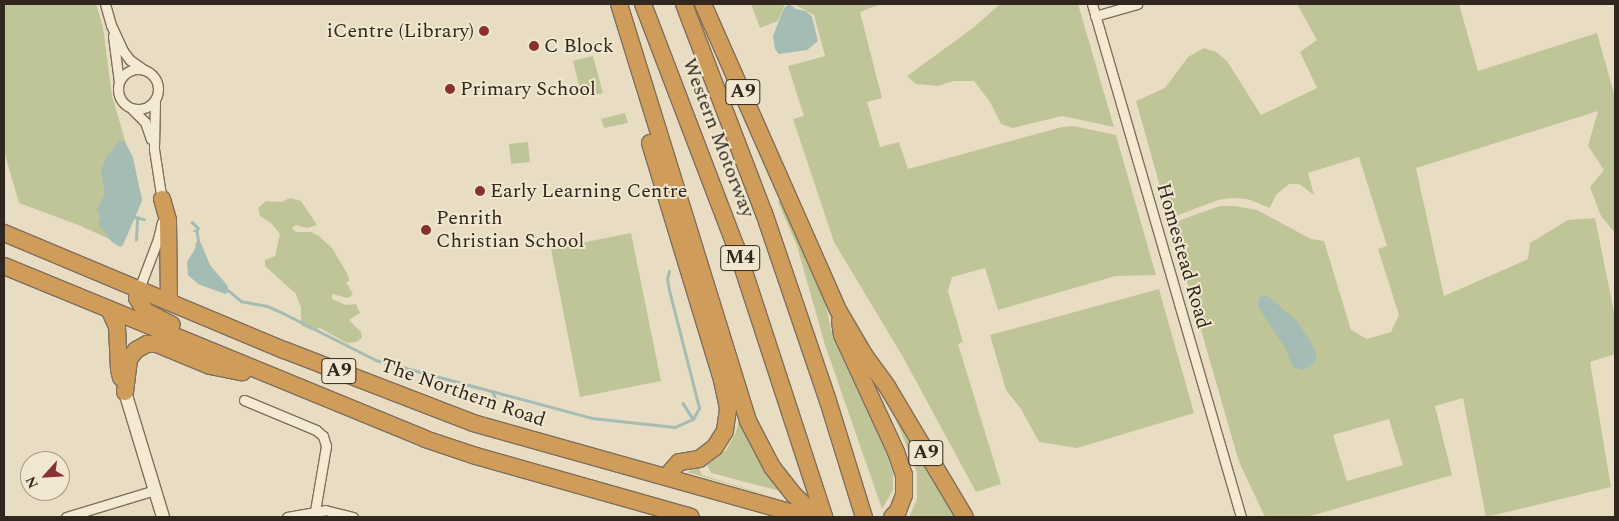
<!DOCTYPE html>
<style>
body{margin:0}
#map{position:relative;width:1619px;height:521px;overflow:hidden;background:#e8ddc2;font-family:Spectral,serif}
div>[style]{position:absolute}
.green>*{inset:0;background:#c0c597}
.water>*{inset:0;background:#a4bcb4}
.stream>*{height:2.5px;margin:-1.25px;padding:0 1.25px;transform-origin:1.25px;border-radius:1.25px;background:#a4bcb4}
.roads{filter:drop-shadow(1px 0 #806f5b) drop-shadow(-1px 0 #806f5b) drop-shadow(0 1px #806f5b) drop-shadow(0 -1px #806f5b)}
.street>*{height:9px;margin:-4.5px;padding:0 4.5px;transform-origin:4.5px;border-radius:4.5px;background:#f4ead4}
.street>.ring{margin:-4.5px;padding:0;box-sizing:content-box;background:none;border:9px solid #f4ead4;border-radius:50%}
.secondary>*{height:12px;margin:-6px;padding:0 6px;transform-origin:6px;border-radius:6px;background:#f4ead4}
.highway>*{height:16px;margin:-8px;padding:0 8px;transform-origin:8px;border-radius:8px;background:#d09c5a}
.dots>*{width:14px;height:14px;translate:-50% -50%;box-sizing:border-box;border:2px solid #f1e7d0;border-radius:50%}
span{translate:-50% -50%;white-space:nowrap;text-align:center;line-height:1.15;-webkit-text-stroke:4px #f1e7d0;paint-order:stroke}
.shield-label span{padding:1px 4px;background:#f1e7d0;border:1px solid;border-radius:4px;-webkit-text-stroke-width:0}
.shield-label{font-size:19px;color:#32271e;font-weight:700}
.poi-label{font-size:20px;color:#32271e}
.right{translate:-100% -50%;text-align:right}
.left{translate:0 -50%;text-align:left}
.street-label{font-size:20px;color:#32271e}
.frame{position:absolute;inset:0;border:5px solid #32271e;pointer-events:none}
.north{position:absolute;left:20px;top:451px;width:50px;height:50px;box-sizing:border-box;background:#f1e7d0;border:1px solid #a59a89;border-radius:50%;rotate:244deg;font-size:14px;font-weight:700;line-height:20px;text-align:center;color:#32271e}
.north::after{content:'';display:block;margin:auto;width:18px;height:22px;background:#893132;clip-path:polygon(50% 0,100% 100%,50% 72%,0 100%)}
</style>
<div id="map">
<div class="green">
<i style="clip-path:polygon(4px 4px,96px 4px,103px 27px,112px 96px,142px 198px,122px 245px,81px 226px,19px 203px,4px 151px)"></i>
<i style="clip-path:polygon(751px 4px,785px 4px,778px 21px,760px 28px)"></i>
<i style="clip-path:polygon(794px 4px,881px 4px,860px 12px,882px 98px,867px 102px,880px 147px,899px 142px,908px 169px,1062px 127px,1074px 126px,1116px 135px,1156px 275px,1116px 276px,998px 310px,985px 268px,952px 277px,948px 291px,963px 342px,958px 344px,1001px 484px,976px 492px,903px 357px,834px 242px,793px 119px,804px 116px,788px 66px,825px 56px,814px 15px)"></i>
<i style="clip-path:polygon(1000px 4px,1078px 4px,1114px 127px,1062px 116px,1013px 128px,1001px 124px,990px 102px,974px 81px,954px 81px,938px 86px,916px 84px,907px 76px,973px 28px)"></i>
<i style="clip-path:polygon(evenodd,1297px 4px,1459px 4px,1478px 71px,1597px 33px,1615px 97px,1615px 233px,1601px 216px,1590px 187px,1604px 170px,1588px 146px,1598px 111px,1416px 168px,1444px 296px,1528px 259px,1530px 243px,1568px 220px,1595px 218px,1615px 317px,1615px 354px,1590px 362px,1611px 487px,1486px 517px,1463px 398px,1435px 406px,1452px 475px,1307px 517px,1265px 517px,1239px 462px,1172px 229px,1178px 221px,1200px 213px,1220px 206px,1235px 206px,1257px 210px,1311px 239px,1324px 241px,1351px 330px,1367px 339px,1391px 332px,1399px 315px,1378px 249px,1387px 246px,1359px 157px,1308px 173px,1314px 195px,1299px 184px,1289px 184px,1276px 195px,1270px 208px,1247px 199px,1233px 198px,1218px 200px,1176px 216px,1168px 215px,1136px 101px,1165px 88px,1188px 57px,1204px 48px,1216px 52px,1227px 61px,1261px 115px,1317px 88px,1300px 52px,1317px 40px,1297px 4px,1389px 419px,1403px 465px,1347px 481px,1333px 435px,1389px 419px)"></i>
<i style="clip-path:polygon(593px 56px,603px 93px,582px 98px,573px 61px)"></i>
<i style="clip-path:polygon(625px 113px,628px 123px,604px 128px,601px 119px)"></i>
<i style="clip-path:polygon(528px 142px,530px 162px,511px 164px,509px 144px)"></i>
<i style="clip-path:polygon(290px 198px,301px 201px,317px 225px,307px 228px,296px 225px,292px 228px,296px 232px,311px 232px,319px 236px,332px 248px,348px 275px,349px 281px,346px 282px,353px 294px,348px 298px,332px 294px,332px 299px,346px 305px,356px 304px,360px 313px,349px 320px,361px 332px,362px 338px,356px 342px,347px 343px,320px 328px,311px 330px,301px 325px,301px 308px,296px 294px,265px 266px,265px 260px,275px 256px,280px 234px,272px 224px,260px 216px,258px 208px,266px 201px,281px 202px)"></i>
<i style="clip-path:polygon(781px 200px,824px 296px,833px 338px,887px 455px,893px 474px,893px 490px,882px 509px,825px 345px,797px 246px,778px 202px)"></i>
<i style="clip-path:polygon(631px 233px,661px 381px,580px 397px,551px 249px)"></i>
<i style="clip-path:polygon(1159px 289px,1194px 413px,1077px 448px,1039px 442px,1021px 409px,1006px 390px,990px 335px)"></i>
<i style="clip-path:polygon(891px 408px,916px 451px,957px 517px,909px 517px,917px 499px,917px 472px)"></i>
<i style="clip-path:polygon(742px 419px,755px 454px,780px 491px,711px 473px,707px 465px,726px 450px,736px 432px,739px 420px)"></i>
<i style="clip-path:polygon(699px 468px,702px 475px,774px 497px,687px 472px)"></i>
</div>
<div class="water">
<i style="clip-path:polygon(789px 4px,796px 9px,806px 11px,812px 17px,818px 41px,807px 50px,779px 54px,775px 49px,773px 36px,784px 8px)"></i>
<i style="clip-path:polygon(120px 140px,125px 142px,133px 157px,142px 201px,123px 245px,120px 247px,112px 242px,98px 224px,100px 217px,97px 209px,105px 194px,101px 171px,106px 157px)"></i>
<i style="clip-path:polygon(196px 242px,201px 243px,210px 265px,227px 285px,229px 292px,225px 294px,198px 284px,188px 275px,187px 262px,195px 249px)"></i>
<i style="clip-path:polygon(1262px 295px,1268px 296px,1296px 320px,1309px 339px,1316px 353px,1315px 362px,1309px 367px,1303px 370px,1295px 368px,1291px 364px,1287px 351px,1258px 307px,1258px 299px)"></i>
</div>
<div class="stream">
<i style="left:135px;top:217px;width:9px;rotate:13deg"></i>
<i style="left:192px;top:222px;width:8px;rotate:45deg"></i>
<i style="left:198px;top:228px;width:3px;rotate:108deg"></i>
<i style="left:194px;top:231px;width:3px"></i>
<i style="left:197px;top:231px;width:13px;rotate:81deg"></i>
<i style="left:136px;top:240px;width:22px;rotate:-87deg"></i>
<i style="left:228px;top:290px;width:17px;rotate:40deg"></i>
<i style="left:241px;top:301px;width:26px;rotate:11deg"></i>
<i style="left:267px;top:306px;width:15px;rotate:23deg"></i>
<i style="left:281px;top:312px;width:106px;rotate:26.8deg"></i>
<i style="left:376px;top:360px;width:224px;rotate:15deg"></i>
<i style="left:592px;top:418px;width:83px;rotate:6.2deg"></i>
<i style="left:675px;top:427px;width:20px;rotate:-24deg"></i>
<i style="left:693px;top:419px;width:13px;rotate:-61deg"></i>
<i style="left:699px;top:408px;width:122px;rotate:-104.3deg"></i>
<i style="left:669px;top:290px;width:11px;rotate:-100deg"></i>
<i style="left:667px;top:279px;width:8px;rotate:-76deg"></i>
<i style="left:493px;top:392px;width:9px;rotate:69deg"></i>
<i style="left:683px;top:403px;width:19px;rotate:58deg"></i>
</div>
<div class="roads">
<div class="street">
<i style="left:105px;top:4px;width:22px;rotate:74deg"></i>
<i style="left:111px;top:25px;width:29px;rotate:65deg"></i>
<i style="left:123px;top:51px;width:11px;rotate:52deg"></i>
<i style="left:130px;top:60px;width:16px;rotate:35deg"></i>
<i style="left:1092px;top:4px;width:534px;rotate:73.8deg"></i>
<i style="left:1095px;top:16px;width:44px;rotate:-15.9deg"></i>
<i style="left:113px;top:36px;width:46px;rotate:82.6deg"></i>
<i class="ring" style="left:118px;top:69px;width:31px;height:31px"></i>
<i style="left:155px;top:100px;width:49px;rotate:91.2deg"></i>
<i style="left:154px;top:149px;width:53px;rotate:81.3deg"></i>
<i style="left:132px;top:109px;width:18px;rotate:45deg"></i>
<i style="left:145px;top:122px;width:18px;rotate:71deg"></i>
<i style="left:139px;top:289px;width:53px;rotate:-69.2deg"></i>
<i style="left:158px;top:239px;width:17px;rotate:-77deg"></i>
<i style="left:244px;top:400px;width:78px;rotate:22.6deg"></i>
<i style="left:316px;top:430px;width:9px;rotate:41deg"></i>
<i style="left:323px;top:436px;width:10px;rotate:73deg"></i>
<i style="left:326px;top:446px;width:66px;rotate:99.6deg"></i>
<i style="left:66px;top:517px;width:93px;rotate:-16.9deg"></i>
<i style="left:287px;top:517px;width:39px;rotate:-10deg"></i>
<i style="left:325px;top:510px;width:29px;rotate:14deg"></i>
</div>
<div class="secondary">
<i style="left:125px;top:392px;width:131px;rotate:73.1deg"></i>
</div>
<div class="highway">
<i style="left:619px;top:4px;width:436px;rotate:72.8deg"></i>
<i style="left:748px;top:421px;width:52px;rotate:62.4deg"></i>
<i style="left:772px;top:467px;width:34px;rotate:52deg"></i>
<i style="left:793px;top:494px;width:34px;rotate:43deg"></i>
<i style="left:643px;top:4px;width:260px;rotate:69.1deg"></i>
<i style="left:736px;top:247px;width:284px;rotate:71.9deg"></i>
<i style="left:684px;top:4px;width:224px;rotate:69.1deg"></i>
<i style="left:764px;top:213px;width:199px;rotate:71.2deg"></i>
<i style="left:828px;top:401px;width:121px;rotate:72.8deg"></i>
<i style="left:703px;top:4px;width:334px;rotate:66.2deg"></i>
<i style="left:838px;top:310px;width:53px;rotate:59.6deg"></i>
<i style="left:865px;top:356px;width:39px;rotate:54deg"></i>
<i style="left:888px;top:388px;width:150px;rotate:59.2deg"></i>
<i style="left:650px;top:143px;width:248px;rotate:73.1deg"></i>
<i style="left:722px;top:380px;width:30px;rotate:78deg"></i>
<i style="left:728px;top:409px;width:22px;rotate:98deg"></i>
<i style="left:725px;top:431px;width:19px;rotate:122deg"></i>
<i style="left:715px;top:447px;width:20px;rotate:143deg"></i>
<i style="left:699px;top:459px;width:20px;rotate:171deg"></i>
<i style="left:679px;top:462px;width:20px;rotate:131deg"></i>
<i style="left:162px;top:199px;width:22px;rotate:74deg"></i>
<i style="left:168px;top:220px;width:82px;rotate:89.3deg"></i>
<i style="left:4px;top:233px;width:303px;rotate:22.7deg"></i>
<i style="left:284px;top:350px;width:203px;rotate:21.1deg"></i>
<i style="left:473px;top:423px;width:347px;rotate:15.7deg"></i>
<i style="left:4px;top:266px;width:455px;rotate:22.3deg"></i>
<i style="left:425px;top:439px;width:54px;rotate:18.4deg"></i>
<i style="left:476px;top:456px;width:223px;rotate:15.8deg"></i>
<i style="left:139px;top:289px;width:9px;rotate:103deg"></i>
<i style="left:137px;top:298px;width:15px;rotate:58deg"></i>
<i style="left:145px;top:311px;width:30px;rotate:27deg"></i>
<i style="left:110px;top:311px;width:17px;rotate:66deg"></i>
<i style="left:117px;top:327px;width:42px;rotate:87.3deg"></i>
<i style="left:119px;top:369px;width:9px;rotate:77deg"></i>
<i style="left:840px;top:321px;width:14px;rotate:82deg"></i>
<i style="left:842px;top:335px;width:129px;rotate:65.2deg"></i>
<i style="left:896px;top:452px;width:24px;rotate:71deg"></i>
<i style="left:904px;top:475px;width:20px;rotate:90deg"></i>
<i style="left:904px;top:495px;width:17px;rotate:111deg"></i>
<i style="left:898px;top:511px;width:8px;rotate:135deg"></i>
<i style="left:125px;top:392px;width:33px;rotate:-83deg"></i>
<i style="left:129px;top:359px;width:11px;rotate:-52deg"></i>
<i style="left:136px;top:350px;width:13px;rotate:-29deg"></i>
<i style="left:147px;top:344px;width:10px"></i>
<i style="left:157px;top:344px;width:57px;rotate:22.5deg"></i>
<i style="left:210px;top:366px;width:33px;rotate:11deg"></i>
</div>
</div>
<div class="dots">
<i style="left:484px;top:31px;background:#893132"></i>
<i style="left:534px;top:46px;background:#893132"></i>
<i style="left:450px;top:89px;background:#893132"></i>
<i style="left:480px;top:191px;background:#893132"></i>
<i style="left:426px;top:230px;background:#893132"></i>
</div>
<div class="shield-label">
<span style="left:743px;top:92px">A9</span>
<span style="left:740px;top:258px">M4</span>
<span style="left:339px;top:371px">A9</span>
<span style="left:926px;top:453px">A9</span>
</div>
<div class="poi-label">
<span class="right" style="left:474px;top:31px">iCentre (Library)</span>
<span class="left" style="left:544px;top:46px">C Block</span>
<span class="left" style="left:460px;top:89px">Primary School</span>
<span class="left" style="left:490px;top:191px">Early Learning Centre</span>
<span class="left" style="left:436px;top:230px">Penrith<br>Christian School</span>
</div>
<div class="street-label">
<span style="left:718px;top:138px;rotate:69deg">Western Motorway</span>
<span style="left:1183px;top:256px;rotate:74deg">Homestead Road</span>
<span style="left:463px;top:393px;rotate:19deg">The Northern Road</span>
</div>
<div class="frame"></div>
<div class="north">N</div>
</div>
